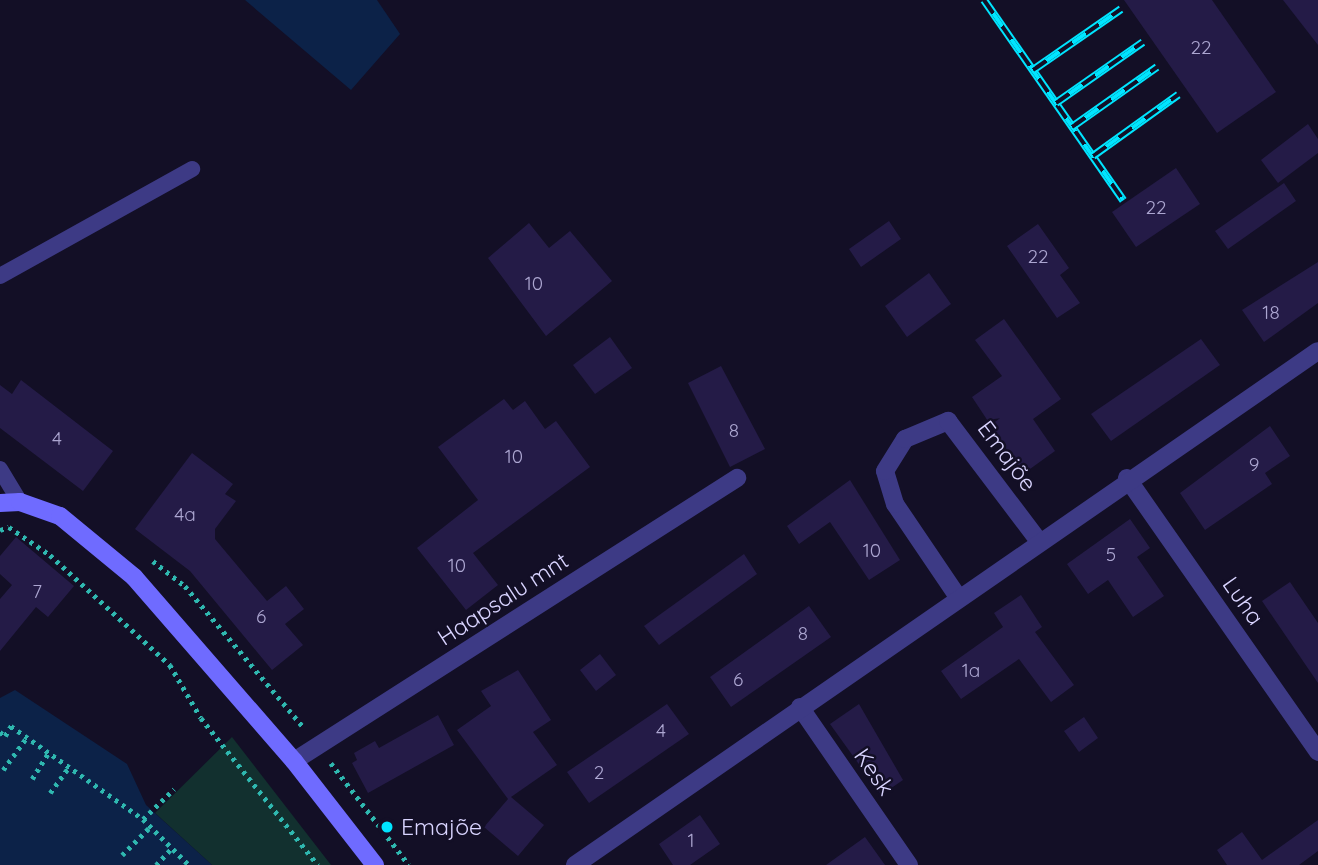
<!DOCTYPE html>
<meta charset="utf-8">
<style>
body{margin:0}
#map{position:relative;width:1318px;height:865px;overflow:hidden;background:#130f26;font-family:Quicksand,sans-serif}
div>[style]{position:absolute}
.green>*{inset:0;background:#12302f}
.water>*{inset:0;background:#0c2248}
.building>*{inset:0;background:#241b47}
.path>*{height:4.5px;margin-top:-2.25px;transform-origin:0;background:repeating-linear-gradient(90deg,#2fb8b0 0 3.5px,transparent 0 8.5px)}
.lane>*{height:16px;margin:-8px;padding:0 8px;transform-origin:8px;border-radius:8px;background:#3d3a85}
.street>*{height:18px;margin:-9px;padding:0 9px;transform-origin:9px;border-radius:9px;background:#3d3a85}
.secondary>*{height:18px;margin:-9px;padding:0 9px;transform-origin:9px;border-radius:9px;background:#6f6bff}
.rail>*{height:8px;margin-top:-4px;transform-origin:0;background:repeating-linear-gradient(90deg,#130f26 0 16px,#00e5ff 0 32px);box-sizing:border-box;border-block:2px solid #00e5ff}
.dots>*{width:19px;height:19px;translate:-50% -50%;box-sizing:border-box;border:4px solid #130f26;border-radius:50%}
span{translate:-50% -50%;white-space:nowrap;text-align:center;line-height:1.15;-webkit-text-stroke:5px #130f26;paint-order:stroke}
.number-label{font-size:19px;color:#aca6d1}
.number-label span{-webkit-text-stroke-width:0}
.street-label{font-size:23px;color:#d9d4ff}
.poi-label{font-size:23px;color:#d9d4ff}
.left{translate:0 -50%;text-align:left}
</style>
<div id="map">
<div class="green">
<i style="clip-path:polygon(232px 737px,331px 865px,212px 865px,155px 813px)"></i>
</div>
<div class="water">
<i style="clip-path:polygon(245px 0,377px 0,400px 34px,351px 90px)"></i>
<i style="clip-path:polygon(15px 690px,127px 764px,146px 805px,212px 865px,0 865px,0 698px)"></i>
</div>
<div class="building">
<i style="clip-path:polygon(1124px 0,1212px 0,1276px 92px,1217px 133px)"></i>
<i style="clip-path:polygon(1283px 0,1318px 0,1318px 45px)"></i>
<i style="clip-path:polygon(1308px 124px,1318px 139px,1318px 153px,1278px 183px,1261px 160px)"></i>
<i style="clip-path:polygon(1176px 168px,1200px 204px,1136px 247px,1112px 212px)"></i>
<i style="clip-path:polygon(1284px 183px,1296px 201px,1228px 249px,1215px 231px)"></i>
<i style="clip-path:polygon(889px 221px,901px 239px,861px 267px,849px 249px)"></i>
<i style="clip-path:polygon(529px 223px,549px 248px,570px 231px,612px 281px,546px 336px,488px 258px)"></i>
<i style="clip-path:polygon(1038px 224px,1069px 268px,1060px 275px,1080px 303px,1057px 318px,1007px 246px)"></i>
<i style="clip-path:polygon(1318px 262px,1318px 303px,1264px 342px,1242px 310px)"></i>
<i style="clip-path:polygon(929px 273px,951px 304px,907px 337px,885px 306px)"></i>
<i style="clip-path:polygon(1004px 319px,1061px 399px,1033px 419px,1055px 451px,1023px 474px,972px 397px,1002px 376px,975px 340px)"></i>
<i style="clip-path:polygon(610px 337px,632px 368px,595px 394px,573px 365px)"></i>
<i style="clip-path:polygon(1201px 339px,1220px 365px,1111px 441px,1091px 414px)"></i>
<i style="clip-path:polygon(721px 366px,765px 449px,730px 467px,688px 383px)"></i>
<i style="clip-path:polygon(21px 380px,113px 451px,83px 491px,0 428px,0 385px,12px 394px)"></i>
<i style="clip-path:polygon(504px 399px,513px 410px,525px 401px,545px 429px,556px 421px,590px 467px,473px 553px,498px 585px,466px 610px,417px 548px,478px 500px,438px 447px)"></i>
<i style="clip-path:polygon(1270px 426px,1290px 456px,1265px 473px,1272px 484px,1205px 530px,1180px 493px)"></i>
<i style="clip-path:polygon(192px 453px,233px 484px,225px 494px,236px 501px,215px 529px,215px 539px,267px 601px,286px 586px,304px 609px,285px 624px,303px 645px,272px 670px,190px 571px,135px 529px)"></i>
<i style="clip-path:polygon(850px 480px,900px 560px,869px 580px,830px 522px,799px 544px,787px 526px)"></i>
<i style="clip-path:polygon(1130px 519px,1150px 548px,1137px 557px,1164px 596px,1133px 617px,1108px 580px,1088px 594px,1067px 564px)"></i>
<i style="clip-path:polygon(16px 537px,74px 586px,48px 617px,36px 607px,0 651px,0 599px,12px 585px,0 574px,0 556px)"></i>
<i style="clip-path:polygon(744px 554px,757px 574px,659px 645px,644px 626px)"></i>
<i style="clip-path:polygon(1290px 582px,1318px 623px,1318px 683px,1262px 601px)"></i>
<i style="clip-path:polygon(1021px 595px,1042px 627px,1035px 632px,1074px 685px,1051px 702px,1019px 659px,961px 699px,941px 671px,1003px 627px,994px 613px)"></i>
<i style="clip-path:polygon(809px 606px,831px 637px,731px 707px,710px 677px)"></i>
<i style="clip-path:polygon(600px 654px,616px 675px,596px 691px,580px 670px)"></i>
<i style="clip-path:polygon(518px 670px,551px 720px,533px 732px,557px 765px,511px 797px,544px 825px,518px 856px,484px 827px,508px 799px,457px 730px,491px 706px,481px 691px)"></i>
<i style="clip-path:polygon(667px 704px,689px 734px,589px 803px,567px 772px)"></i>
<i style="clip-path:polygon(859px 704px,903px 780px,881px 795px,830px 724px)"></i>
<i style="clip-path:polygon(438px 715px,454px 745px,368px 793px,352px 763px,357px 760px,354px 753px,375px 741px,379px 748px)"></i>
<i style="clip-path:polygon(1084px 717px,1098px 738px,1079px 752px,1064px 731px)"></i>
<i style="clip-path:polygon(700px 815px,720px 844px,690px 865px,673px 865px,659px 844px)"></i>
<i style="clip-path:polygon(1318px 820px,1318px 851px,1299px 865px,1227px 865px,1217px 850px,1242px 832px,1262px 860px)"></i>
<i style="clip-path:polygon(865px 837px,885px 865px,826px 865px)"></i>
</div>
<div class="path">
<i style="left:0;top:530px;width:9px;rotate:-18deg"></i>
<i style="left:9px;top:527px;width:50px;rotate:34.3deg"></i>
<i style="left:50px;top:555px;width:163px;rotate:42.5deg"></i>
<i style="left:170px;top:665px;width:61px;rotate:59.7deg"></i>
<i style="left:201px;top:718px;width:188px;rotate:51.5deg"></i>
<i style="left:153px;top:561px;width:41px;rotate:38deg"></i>
<i style="left:185px;top:586px;width:185px;rotate:50deg"></i>
<i style="left:0;top:732px;width:6px;rotate:39deg"></i>
<i style="left:5px;top:736px;width:12px;rotate:-59deg"></i>
<i style="left:11px;top:726px;width:161px;rotate:35.2deg"></i>
<i style="left:143px;top:819px;width:65px;rotate:45deg"></i>
<i style="left:331px;top:763px;width:128px;rotate:52.6deg"></i>
<i style="left:3px;top:770px;width:39px;rotate:-54deg"></i>
<i style="left:32px;top:779px;width:31px;rotate:-58deg"></i>
<i style="left:50px;top:793px;width:32px;rotate:-54deg"></i>
<i style="left:143px;top:819px;width:43px;rotate:-44.1deg"></i>
<i style="left:122px;top:855px;width:40px;rotate:-45deg"></i>
<i style="left:156px;top:865px;width:23px;rotate:-47deg"></i>
</div>
<div class="lane">
<i style="left:0;top:276px;width:220px;rotate:-29.1deg"></i>
<i style="left:0;top:469px;width:39px;rotate:59deg"></i>
</div>
<div class="street">
<i style="left:1127px;top:478px;width:334px;rotate:55.1deg"></i>
<i style="left:958px;top:597px;width:112px;rotate:-124.1deg"></i>
<i style="left:895px;top:504px;width:34px;rotate:-107deg"></i>
<i style="left:885px;top:471px;width:38px;rotate:-58deg"></i>
<i style="left:905px;top:439px;width:47px;rotate:-22.7deg"></i>
<i style="left:948px;top:421px;width:149px;rotate:52.9deg"></i>
<i style="left:800px;top:707px;width:192px;rotate:55.4deg"></i>
<i style="left:294px;top:761px;width:526px;rotate:-32.57deg"></i>
<i style="left:575px;top:865px;width:903px;rotate:-34.68deg"></i>
</div>
<div class="secondary">
<i style="left:0;top:503px;width:20px;rotate:-3deg"></i>
<i style="left:20px;top:502px;width:42px;rotate:19.3deg"></i>
<i style="left:60px;top:516px;width:96px;rotate:39.5deg"></i>
<i style="left:134px;top:577px;width:244px;rotate:49deg"></i>
<i style="left:294px;top:761px;width:132px;rotate:52.1deg"></i>
</div>
<div class="rail">
<i style="left:984px;top:0;width:244px;rotate:55.2deg"></i>
<i style="left:1033px;top:70px;width:107px;rotate:-34.7deg"></i>
<i style="left:1056px;top:103px;width:106px;rotate:-35deg"></i>
<i style="left:1072px;top:127px;width:104px;rotate:-35.2deg"></i>
<i style="left:1093px;top:156px;width:105px;rotate:-35.7deg"></i>
</div>
<div class="dots">
<i style="left:387px;top:827px;background:#00e5ff"></i>
</div>
<div class="number-label">
<span style="left:1201px;top:48px">22</span>
<span style="left:1156px;top:208px">22</span>
<span style="left:1038px;top:257px">22</span>
<span style="left:534px;top:284px">10</span>
<span style="left:1271px;top:313px">18</span>
<span style="left:734px;top:431px">8</span>
<span style="left:57px;top:439px">4</span>
<span style="left:514px;top:457px">10</span>
<span style="left:1254px;top:465px">9</span>
<span style="left:185px;top:515px">4a</span>
<span style="left:872px;top:551px">10</span>
<span style="left:1111px;top:555px">5</span>
<span style="left:457px;top:566px">10</span>
<span style="left:37px;top:592px">7</span>
<span style="left:261px;top:617px">6</span>
<span style="left:803px;top:634px">8</span>
<span style="left:971px;top:671px">1a</span>
<span style="left:738px;top:680px">6</span>
<span style="left:661px;top:731px">4</span>
<span style="left:599px;top:773px">2</span>
<span style="left:691px;top:841px">1</span>
</div>
<div class="street-label">
<span style="left:1007px;top:456px;rotate:53deg">Emajõe</span>
<span style="left:503px;top:599px;rotate:-33deg">Haapsalu mnt</span>
<span style="left:1243px;top:601px;rotate:55deg">Luha</span>
<span style="left:874px;top:772px;rotate:55deg">Kesk</span>
</div>
<div class="poi-label">
<span class="left" style="left:401px;top:827px">Emajõe</span>
</div>
</div>
